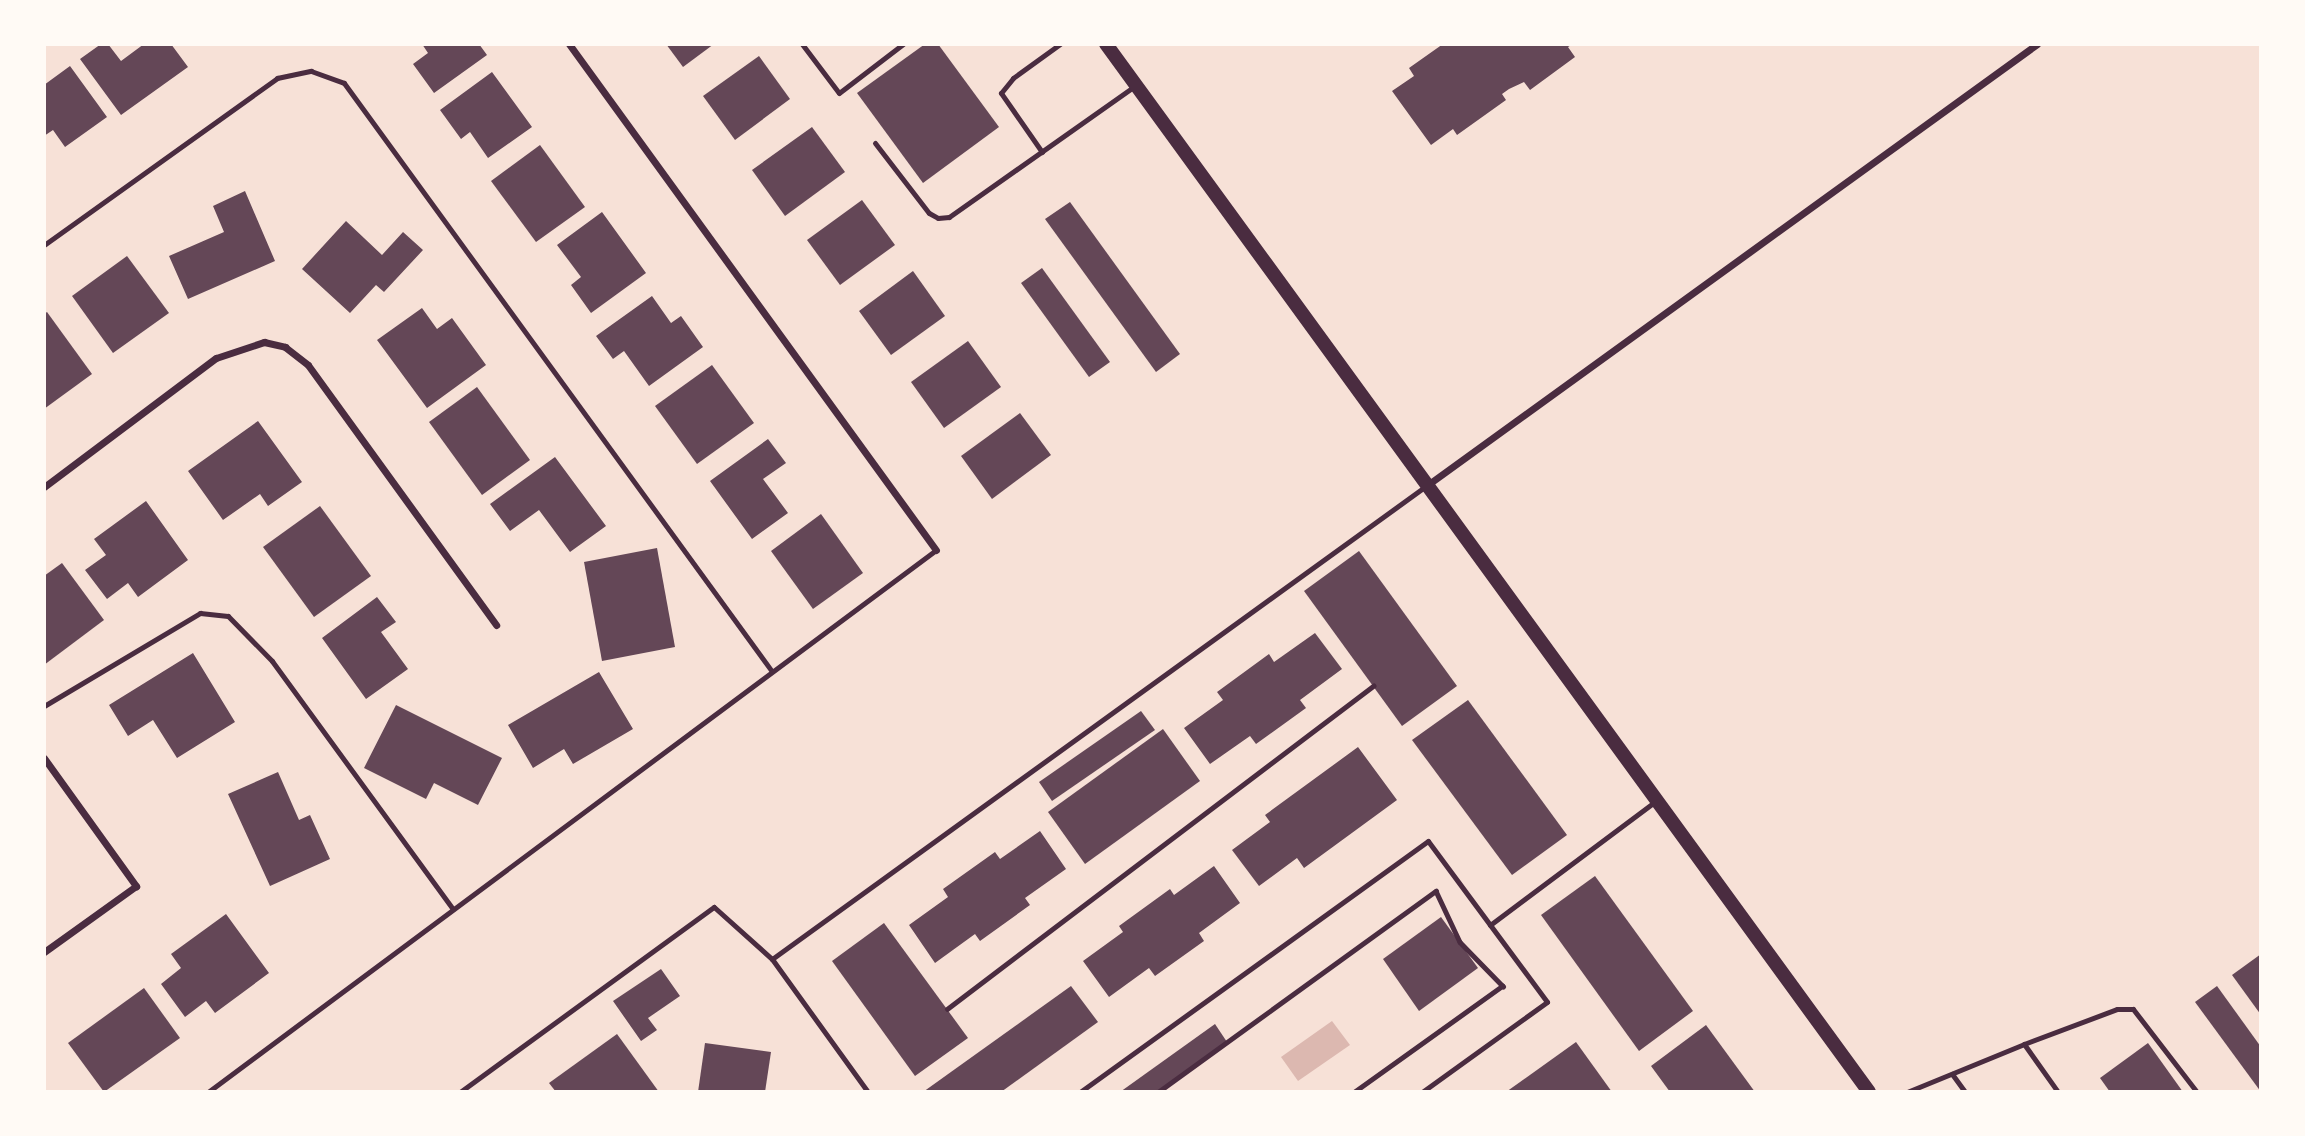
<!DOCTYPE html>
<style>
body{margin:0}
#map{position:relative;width:2305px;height:1136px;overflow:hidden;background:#f7e1d7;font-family:Inter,sans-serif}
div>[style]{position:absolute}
.water>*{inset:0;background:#dcb8b0}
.building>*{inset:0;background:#644757}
.path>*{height:4.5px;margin:-2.25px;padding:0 2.25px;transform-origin:2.25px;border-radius:2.25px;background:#4a2c40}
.service>*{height:5px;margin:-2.5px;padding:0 2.5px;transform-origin:2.5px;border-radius:2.5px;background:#4a2c40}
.minor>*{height:7px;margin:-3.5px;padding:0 3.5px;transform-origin:3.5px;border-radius:3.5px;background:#4a2c40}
.secondary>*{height:14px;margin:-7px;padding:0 7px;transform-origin:7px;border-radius:7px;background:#4a2c40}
span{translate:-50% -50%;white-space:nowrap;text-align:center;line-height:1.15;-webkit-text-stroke:6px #fffaf5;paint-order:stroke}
.frame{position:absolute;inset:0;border:46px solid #fffaf5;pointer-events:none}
</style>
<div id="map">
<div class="water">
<i style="clip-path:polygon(1332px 1021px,1350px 1045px,1298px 1081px,1281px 1057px)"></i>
</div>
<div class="building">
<i style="clip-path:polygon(101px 44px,108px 44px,121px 61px,144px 44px,171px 44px,188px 67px,121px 115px,80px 59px)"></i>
<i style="clip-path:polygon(422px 44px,479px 44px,487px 55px,434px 93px,413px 64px,428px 53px)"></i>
<i style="clip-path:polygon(666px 44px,714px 44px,683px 67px)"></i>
<i style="clip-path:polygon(925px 44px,938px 44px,999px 127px,923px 183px,857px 93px)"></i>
<i style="clip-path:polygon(1443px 44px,1573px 44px,1568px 47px,1575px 57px,1530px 90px,1524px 82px,1509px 89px,1502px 94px,1506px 100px,1457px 135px,1453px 129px,1431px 145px,1392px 91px,1414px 76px,1409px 68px)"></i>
<i style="clip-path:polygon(759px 56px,790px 99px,735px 140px,703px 96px)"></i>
<i style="clip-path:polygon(70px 66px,107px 117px,65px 147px,53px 130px,44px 136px,44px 85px)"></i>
<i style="clip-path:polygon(492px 72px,532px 127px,488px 158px,470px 132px,461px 139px,440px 110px)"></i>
<i style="clip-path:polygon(812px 127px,845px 172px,785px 216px,752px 170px)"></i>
<i style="clip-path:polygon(540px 145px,585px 207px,536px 242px,491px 181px)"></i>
<i style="clip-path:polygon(245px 191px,275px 261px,188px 299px,169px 256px,224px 232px,213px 206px)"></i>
<i style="clip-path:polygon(862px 200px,895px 245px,840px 285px,807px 240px)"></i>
<i style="clip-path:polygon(1070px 202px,1180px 354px,1156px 372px,1045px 219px)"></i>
<i style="clip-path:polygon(602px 212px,646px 273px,591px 313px,571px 285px,581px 277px,557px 245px)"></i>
<i style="clip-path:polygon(346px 221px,382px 255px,403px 232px,423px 250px,384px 292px,376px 285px,350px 313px,302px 269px)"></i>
<i style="clip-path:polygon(127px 256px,169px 313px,113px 353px,72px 296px)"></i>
<i style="clip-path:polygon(1042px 268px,1110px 362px,1089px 377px,1021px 283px)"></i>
<i style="clip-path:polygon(913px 271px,945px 316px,891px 355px,859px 311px)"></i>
<i style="clip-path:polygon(652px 296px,671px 323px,681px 316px,703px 347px,649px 386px,624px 351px,613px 359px,596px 336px)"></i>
<i style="clip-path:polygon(422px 308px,437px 329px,452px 318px,486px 365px,427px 408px,377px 340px)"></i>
<i style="clip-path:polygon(47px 312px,92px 374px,44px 409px,44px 314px)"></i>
<i style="clip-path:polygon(968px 341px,1001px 387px,944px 428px,911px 382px)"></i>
<i style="clip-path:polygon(712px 365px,754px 423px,697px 464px,655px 406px)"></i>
<i style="clip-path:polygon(477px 387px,530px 460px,482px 495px,429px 422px)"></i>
<i style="clip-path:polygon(1020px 413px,1051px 455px,992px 499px,961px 456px)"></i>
<i style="clip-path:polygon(258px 421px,302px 482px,268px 506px,260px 494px,223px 520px,188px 471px)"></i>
<i style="clip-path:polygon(768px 439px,786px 463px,763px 479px,788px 513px,752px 539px,710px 481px)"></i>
<i style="clip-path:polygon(555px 457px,606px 526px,570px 552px,539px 510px,510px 531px,490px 504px)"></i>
<i style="clip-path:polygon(146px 501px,188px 560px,138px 597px,128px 583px,107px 599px,85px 570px,106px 555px,94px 539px)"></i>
<i style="clip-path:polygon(320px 506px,371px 576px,314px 617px,263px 547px)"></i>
<i style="clip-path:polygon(821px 514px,863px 573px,813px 609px,771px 551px)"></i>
<i style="clip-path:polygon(657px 548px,675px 647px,602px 661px,584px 562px)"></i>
<i style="clip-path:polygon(1359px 551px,1457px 686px,1402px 726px,1304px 591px)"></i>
<i style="clip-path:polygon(62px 563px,104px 620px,44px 665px,44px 576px)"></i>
<i style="clip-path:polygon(377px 597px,396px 622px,381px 632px,408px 669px,366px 699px,322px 638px)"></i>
<i style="clip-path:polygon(1315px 633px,1342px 669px,1300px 700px,1306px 708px,1256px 744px,1250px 736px,1210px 764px,1184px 728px,1223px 700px,1217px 692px,1269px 654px,1274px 662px)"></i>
<i style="clip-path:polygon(193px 653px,235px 722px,177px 758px,153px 720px,128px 736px,109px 705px)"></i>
<i style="clip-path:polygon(599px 672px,633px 729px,573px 764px,564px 749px,533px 768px,508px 725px)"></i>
<i style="clip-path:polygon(1468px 700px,1567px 835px,1512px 875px,1412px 740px)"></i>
<i style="clip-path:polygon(396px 705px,502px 758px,478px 805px,434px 783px,426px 799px,364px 768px)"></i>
<i style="clip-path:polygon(1141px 711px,1155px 730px,1052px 801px,1039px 782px)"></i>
<i style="clip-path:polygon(1163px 729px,1200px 781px,1085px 864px,1048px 812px)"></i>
<i style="clip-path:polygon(1358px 747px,1397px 800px,1304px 868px,1297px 858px,1259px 886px,1232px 850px,1270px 822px,1265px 815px)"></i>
<i style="clip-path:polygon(278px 772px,299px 820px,310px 815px,330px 859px,270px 886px,228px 794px)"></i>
<i style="clip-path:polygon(1040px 831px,1066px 869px,1025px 898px,1030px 905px,980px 941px,975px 934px,935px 963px,909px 925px,948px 897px,943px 889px,995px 852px,1000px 859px)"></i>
<i style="clip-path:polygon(1214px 866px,1240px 903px,1199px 933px,1204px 941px,1155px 976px,1149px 968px,1109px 997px,1083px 961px,1123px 932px,1119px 926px,1170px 889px,1174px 895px)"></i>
<i style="clip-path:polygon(1595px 876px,1693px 1011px,1639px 1051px,1541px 915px)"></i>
<i style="clip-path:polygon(226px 914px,269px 973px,215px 1013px,206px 1001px,185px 1017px,161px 984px,181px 968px,171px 954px)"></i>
<i style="clip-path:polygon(1441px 917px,1478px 968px,1419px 1011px,1383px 959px)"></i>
<i style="clip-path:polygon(884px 923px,968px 1038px,915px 1076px,832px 961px)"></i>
<i style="clip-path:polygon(2261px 954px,2261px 1015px,2232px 975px)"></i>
<i style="clip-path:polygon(661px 969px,680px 996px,648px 1018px,657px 1030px,641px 1041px,613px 1001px)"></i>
<i style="clip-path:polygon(1071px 986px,1098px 1022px,1001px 1092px,923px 1092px)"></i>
<i style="clip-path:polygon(2217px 986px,2261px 1047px,2261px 1092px,2195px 1002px)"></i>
<i style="clip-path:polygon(144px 988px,180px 1038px,104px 1092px,68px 1043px)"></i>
<i style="clip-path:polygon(1215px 1024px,1227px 1042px,1156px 1092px,1120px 1092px)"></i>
<i style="clip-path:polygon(1706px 1025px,1755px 1092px,1670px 1092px,1651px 1066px)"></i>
<i style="clip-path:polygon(617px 1034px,659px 1092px,556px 1092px,549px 1083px)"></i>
<i style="clip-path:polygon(1576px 1042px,1612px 1092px,1506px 1092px)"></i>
<i style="clip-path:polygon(705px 1043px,771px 1052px,765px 1092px,698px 1092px)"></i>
<i style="clip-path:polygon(2148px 1043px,2183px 1092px,2110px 1092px,2100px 1078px)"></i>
</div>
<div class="path">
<i style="left:947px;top:1009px;width:535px;rotate:-37.17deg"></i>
<i style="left:1158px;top:1092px;width:343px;rotate:-35.9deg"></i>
<i style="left:1436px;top:891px;width:56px;rotate:64.8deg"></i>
<i style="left:1460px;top:942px;width:62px;rotate:45.7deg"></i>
<i style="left:1503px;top:986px;width:182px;rotate:144.4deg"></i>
</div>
<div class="service">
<i style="left:802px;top:44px;width:61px;rotate:52.9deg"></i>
<i style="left:839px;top:93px;width:81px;rotate:-37.4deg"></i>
<i style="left:875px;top:143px;width:88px;rotate:52.4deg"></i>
<i style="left:929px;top:213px;width:10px;rotate:29deg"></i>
<i style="left:938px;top:218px;width:11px;rotate:-5deg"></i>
<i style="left:949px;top:217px;width:229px;rotate:-35.2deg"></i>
<i style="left:1042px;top:152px;width:72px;rotate:-124.8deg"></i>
<i style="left:1001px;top:93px;width:19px;rotate:-51deg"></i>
<i style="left:1013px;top:78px;width:58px;rotate:-35.9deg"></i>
<i style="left:44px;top:245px;width:287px;rotate:-35.6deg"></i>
<i style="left:277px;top:78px;width:35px;rotate:-12deg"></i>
<i style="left:311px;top:71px;width:35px;rotate:20deg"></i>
<i style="left:344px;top:83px;width:726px;rotate:53.97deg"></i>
<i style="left:44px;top:706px;width:182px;rotate:-30.8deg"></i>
<i style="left:200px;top:613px;width:28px;rotate:6deg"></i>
<i style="left:228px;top:616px;width:63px;rotate:45.6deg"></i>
<i style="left:272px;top:661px;width:307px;rotate:53.9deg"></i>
<i style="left:1490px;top:925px;width:207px;rotate:-36.8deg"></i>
<i style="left:772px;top:959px;width:807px;rotate:-35.88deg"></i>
<i style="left:2024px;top:1044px;width:99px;rotate:-20.6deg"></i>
<i style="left:2117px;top:1009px;width:16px"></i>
<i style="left:2133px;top:1009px;width:105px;rotate:52.4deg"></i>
<i style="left:1952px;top:1074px;width:22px;rotate:54deg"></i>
<i style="left:208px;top:1092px;width:908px;rotate:-36.67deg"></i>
<i style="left:460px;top:1092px;width:314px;rotate:-36.1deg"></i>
<i style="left:714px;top:907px;width:78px;rotate:41.9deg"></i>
<i style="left:772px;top:959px;width:164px;rotate:54.2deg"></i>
<i style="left:1080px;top:1092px;width:429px;rotate:-35.8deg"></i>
<i style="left:1428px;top:841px;width:200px;rotate:53.5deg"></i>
<i style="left:1547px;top:1002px;width:154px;rotate:144.2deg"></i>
<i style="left:1907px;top:1092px;width:126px;rotate:-22.3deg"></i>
<i style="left:2024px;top:1044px;width:59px;rotate:54.7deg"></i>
</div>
<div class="minor">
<i style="left:569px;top:44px;width:625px;rotate:54.05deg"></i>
<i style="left:1426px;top:486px;width:754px;rotate:-35.88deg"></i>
<i style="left:44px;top:487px;width:215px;rotate:-36.9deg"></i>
<i style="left:216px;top:358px;width:51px;rotate:-18.4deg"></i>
<i style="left:264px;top:342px;width:22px;rotate:13deg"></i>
<i style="left:285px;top:347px;width:29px;rotate:38deg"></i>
<i style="left:308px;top:365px;width:321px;rotate:54.1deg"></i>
<i style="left:44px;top:758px;width:158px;rotate:54.3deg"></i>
<i style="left:136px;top:886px;width:113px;rotate:144.3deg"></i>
</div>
<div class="secondary">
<i style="left:1106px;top:44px;width:1296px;rotate:53.94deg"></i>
</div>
<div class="frame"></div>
</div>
